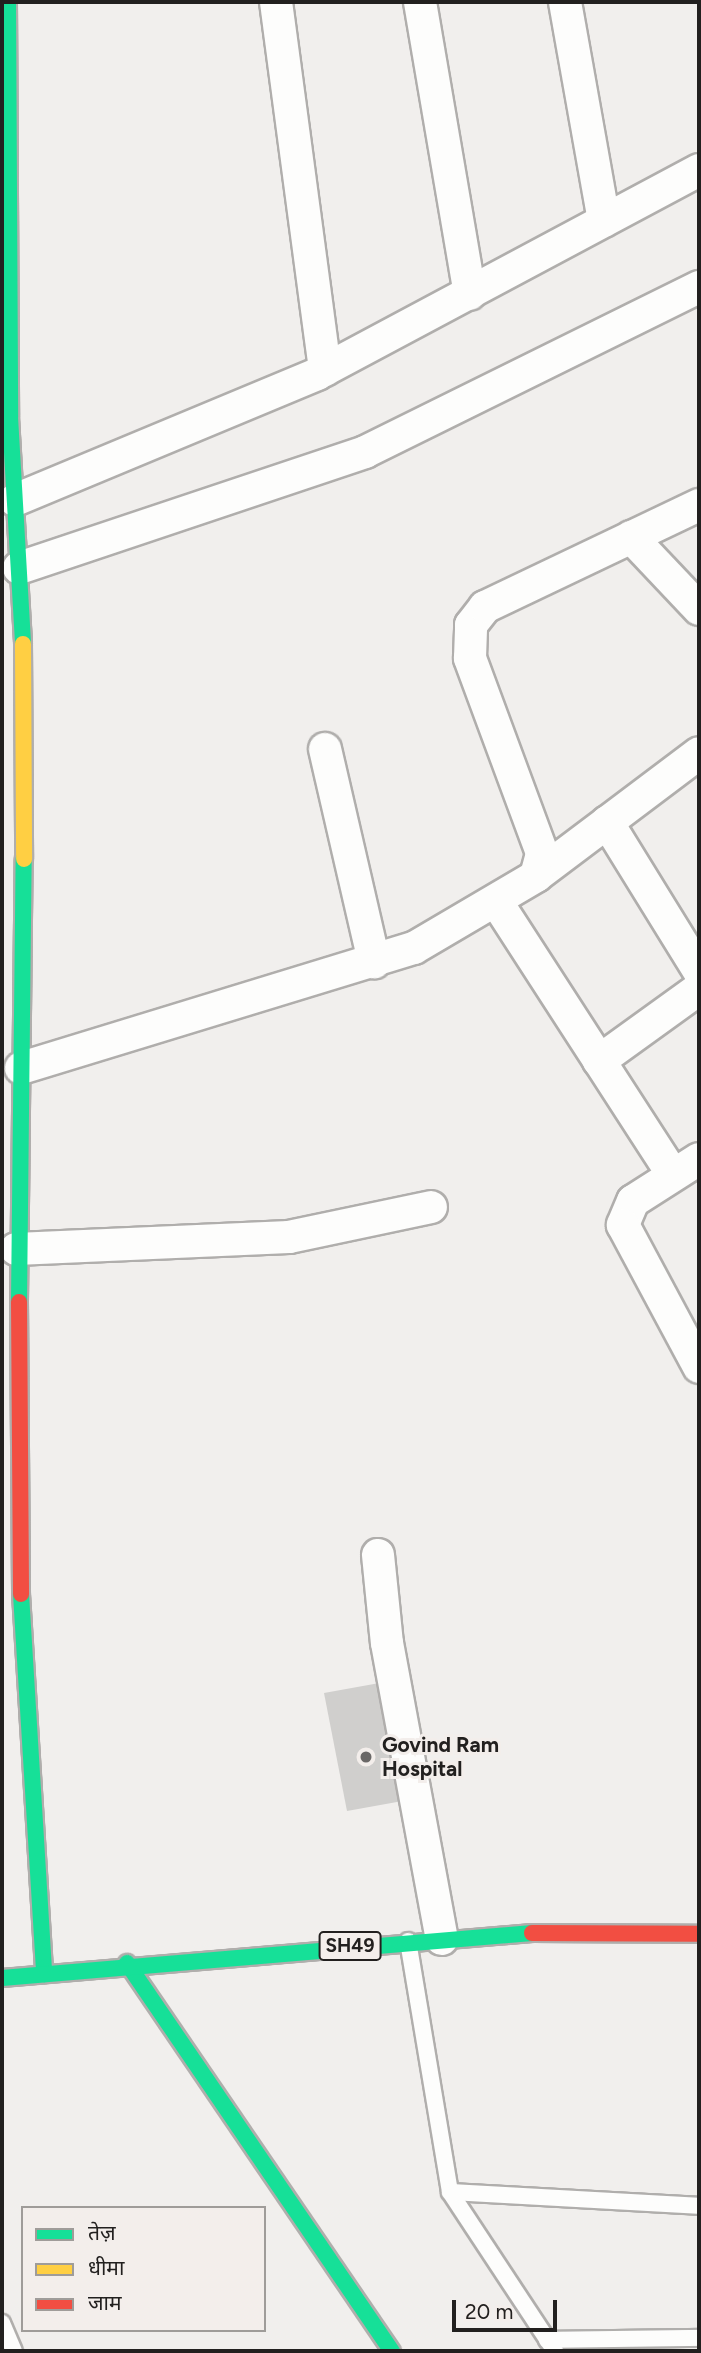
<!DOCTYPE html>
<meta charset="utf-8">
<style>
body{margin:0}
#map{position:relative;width:701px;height:2353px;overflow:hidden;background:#f1efed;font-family:Figtree,"Noto Sans Devanagari",sans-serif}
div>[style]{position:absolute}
.building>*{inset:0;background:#d0cfcd}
.roads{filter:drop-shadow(2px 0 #b0aeac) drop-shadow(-2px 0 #b0aeac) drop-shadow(0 2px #b0aeac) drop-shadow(0 -2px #b0aeac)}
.lane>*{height:16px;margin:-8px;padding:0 8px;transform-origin:8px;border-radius:8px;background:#fdfdfc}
.street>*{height:32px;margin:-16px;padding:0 16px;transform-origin:16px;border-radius:16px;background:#fdfdfc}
.fast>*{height:16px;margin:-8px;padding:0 8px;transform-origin:8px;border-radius:8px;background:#16e098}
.slow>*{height:16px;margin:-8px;padding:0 8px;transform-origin:8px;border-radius:8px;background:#ffcf43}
.jam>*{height:16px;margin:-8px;padding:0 8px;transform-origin:8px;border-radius:8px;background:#f24e42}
.dots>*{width:19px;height:19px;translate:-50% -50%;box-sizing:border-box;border:4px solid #f3eeeb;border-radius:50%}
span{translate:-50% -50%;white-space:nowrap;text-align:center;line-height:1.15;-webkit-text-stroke:6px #f3eeeb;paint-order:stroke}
.shield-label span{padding:2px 5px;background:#f3eeeb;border:2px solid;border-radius:5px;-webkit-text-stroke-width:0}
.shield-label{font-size:19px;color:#22201f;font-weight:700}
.poi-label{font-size:21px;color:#22201f;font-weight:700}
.left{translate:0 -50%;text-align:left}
.frame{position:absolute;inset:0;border:4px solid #22201f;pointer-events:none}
.legend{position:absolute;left:21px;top:2206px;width:245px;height:126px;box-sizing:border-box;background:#f3eeeb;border:2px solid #9f9c99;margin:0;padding:9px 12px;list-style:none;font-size:21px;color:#22201f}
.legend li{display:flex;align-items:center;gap:14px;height:35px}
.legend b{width:35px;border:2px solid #9f9c99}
.scale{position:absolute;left:452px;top:2300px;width:105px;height:32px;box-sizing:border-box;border:4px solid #22201f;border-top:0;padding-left:9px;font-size:21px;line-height:24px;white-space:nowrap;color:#22201f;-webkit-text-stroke:5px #f3eeeb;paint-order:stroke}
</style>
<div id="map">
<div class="building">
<i style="clip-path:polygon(385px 1682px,408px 1800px,347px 1811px,324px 1693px)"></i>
</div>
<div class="roads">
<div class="lane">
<i style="left:408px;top:1941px;width:254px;rotate:80.5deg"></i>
<i style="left:450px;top:2192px;width:191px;rotate:56.6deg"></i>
<i style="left:450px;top:2192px;width:249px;rotate:3.2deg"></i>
<i style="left:2px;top:2323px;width:30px;rotate:67deg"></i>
<i style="left:547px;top:2340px;width:152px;rotate:-0.8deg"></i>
</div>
<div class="street">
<i style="left:276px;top:2px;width:371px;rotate:82.4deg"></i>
<i style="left:420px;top:2px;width:296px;rotate:80.3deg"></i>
<i style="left:565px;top:2px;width:222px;rotate:79.9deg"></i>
<i style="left:15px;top:500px;width:327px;rotate:-22.6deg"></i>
<i style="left:317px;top:374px;width:433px;rotate:-28.1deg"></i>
<i style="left:631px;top:537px;width:99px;rotate:46.6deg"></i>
<i style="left:19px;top:568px;width:365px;rotate:-18.5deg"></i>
<i style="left:365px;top:452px;width:373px;rotate:-26.3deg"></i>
<i style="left:325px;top:749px;width:219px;rotate:77deg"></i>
<i style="left:607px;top:822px;width:175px;rotate:58.3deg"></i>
<i style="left:536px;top:876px;width:204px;rotate:-37deg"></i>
<i style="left:496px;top:901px;width:326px;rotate:57.1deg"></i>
<i style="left:599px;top:1061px;width:123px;rotate:-35.8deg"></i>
<i style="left:21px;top:1068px;width:411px;rotate:-17deg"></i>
<i style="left:414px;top:948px;width:142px;rotate:-30.5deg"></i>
<i style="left:536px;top:876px;width:24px;rotate:-75deg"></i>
<i style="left:542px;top:853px;width:208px;rotate:-110.3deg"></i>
<i style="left:470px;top:658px;width:33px;rotate:-88deg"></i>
<i style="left:471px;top:625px;width:23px;rotate:-52deg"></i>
<i style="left:485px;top:607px;width:237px;rotate:-25.5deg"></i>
<i style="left:699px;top:1159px;width:78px;rotate:147.5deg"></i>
<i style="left:633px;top:1201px;width:26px;rotate:113deg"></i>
<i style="left:623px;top:1225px;width:161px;rotate:61.8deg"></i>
<i style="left:16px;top:1249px;width:273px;rotate:-2.5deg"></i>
<i style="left:289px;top:1237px;width:145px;rotate:-11.9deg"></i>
<i style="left:378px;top:1555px;width:88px;rotate:84.2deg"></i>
<i style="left:387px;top:1643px;width:301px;rotate:79.5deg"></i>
</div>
<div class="fast">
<i style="left:8px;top:2px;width:415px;rotate:89.7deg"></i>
<i style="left:10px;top:417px;width:227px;rotate:86.7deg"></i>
<i style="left:19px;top:1302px;width:443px;rotate:-89.4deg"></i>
<i style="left:21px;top:1594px;width:381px;rotate:86.5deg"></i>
<i style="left:127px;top:1963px;width:470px;rotate:55.7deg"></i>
<i style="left:2px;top:1978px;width:532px;rotate:-4.85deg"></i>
</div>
<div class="slow">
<i style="left:23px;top:644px;width:215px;rotate:89.7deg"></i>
</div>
<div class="jam">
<i style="left:19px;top:1302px;width:292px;rotate:89.6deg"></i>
<i style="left:532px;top:1933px;width:167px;rotate:0.3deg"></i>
</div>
</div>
<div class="dots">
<i style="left:366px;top:1757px;background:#6a6867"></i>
</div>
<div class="shield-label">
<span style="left:350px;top:1946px">SH49</span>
</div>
<div class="poi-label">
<span class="left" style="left:382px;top:1757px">Govind Ram<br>Hospital</span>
</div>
<div class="frame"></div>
<ul class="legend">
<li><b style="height:9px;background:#16e098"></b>तेज़</li>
<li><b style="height:9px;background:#ffcf43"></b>धीमा</li>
<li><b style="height:9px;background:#f24e42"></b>जाम</li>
</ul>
<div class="scale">20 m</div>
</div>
